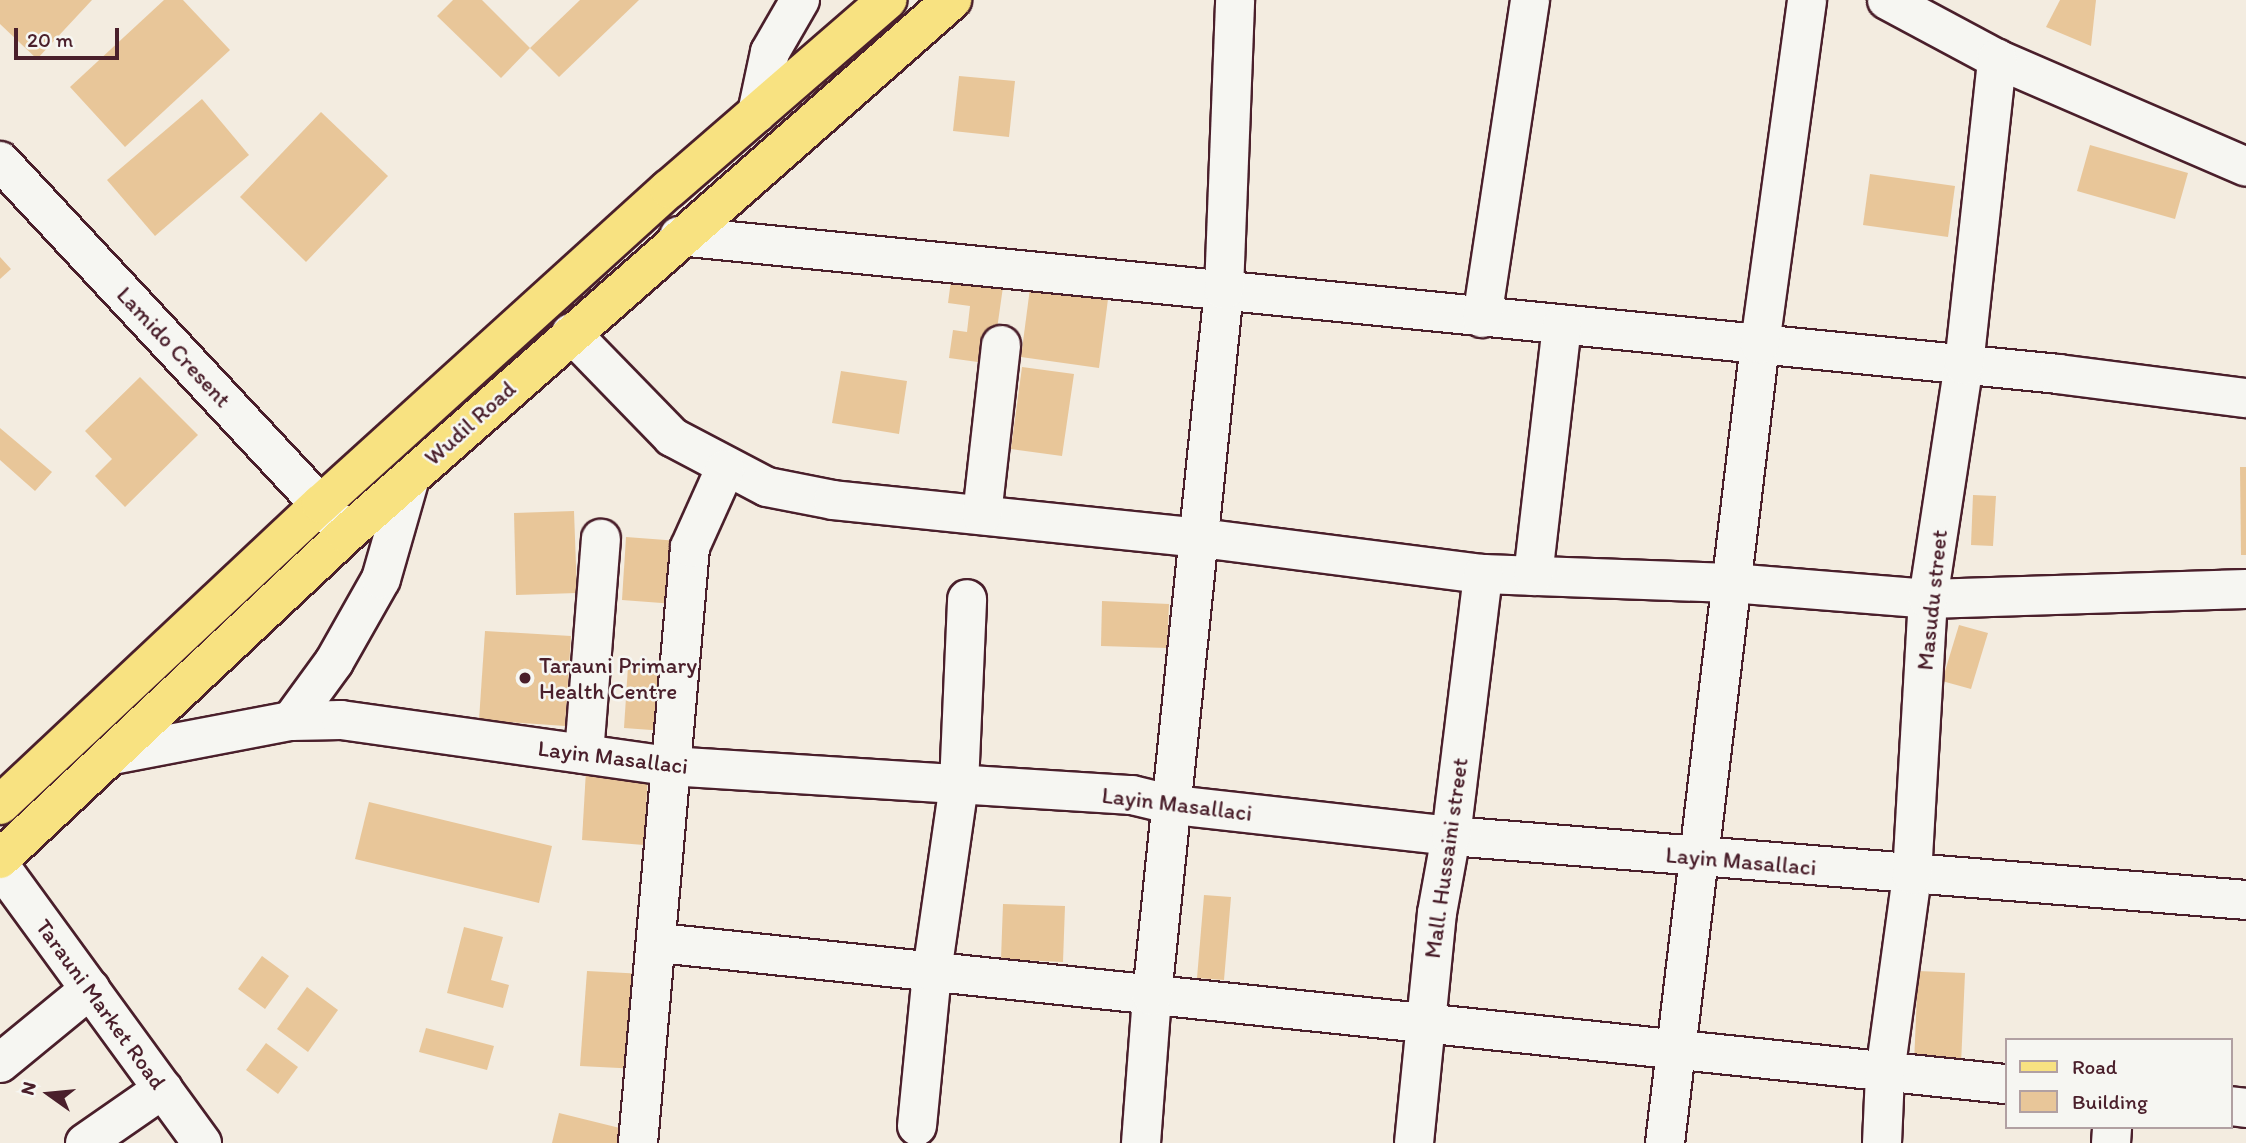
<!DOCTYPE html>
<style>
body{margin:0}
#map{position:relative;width:2246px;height:1143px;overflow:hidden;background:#f3ece0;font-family:Itim,sans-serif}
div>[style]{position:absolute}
.building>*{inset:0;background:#e8c699}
.roads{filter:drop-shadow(2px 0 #4a1f2b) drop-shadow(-2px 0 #4a1f2b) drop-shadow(0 2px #4a1f2b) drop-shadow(0 -2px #4a1f2b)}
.minor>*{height:38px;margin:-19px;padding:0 19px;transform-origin:19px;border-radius:19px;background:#f6f6f2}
.major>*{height:38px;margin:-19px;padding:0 19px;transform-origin:19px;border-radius:19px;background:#f8e281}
.dots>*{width:19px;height:19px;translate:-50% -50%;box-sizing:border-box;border:4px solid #f6f6f2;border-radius:50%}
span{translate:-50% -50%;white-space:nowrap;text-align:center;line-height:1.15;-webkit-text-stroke:5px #f6f6f2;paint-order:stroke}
.street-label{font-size:23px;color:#4a1f2b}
.poi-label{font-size:23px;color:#4a1f2b}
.left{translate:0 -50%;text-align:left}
.legend{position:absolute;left:2005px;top:1038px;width:228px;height:91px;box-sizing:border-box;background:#f6f6f2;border:2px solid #b1a0a2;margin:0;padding:9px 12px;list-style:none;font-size:21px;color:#4a1f2b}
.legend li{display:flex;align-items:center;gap:14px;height:35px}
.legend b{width:35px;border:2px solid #b1a0a2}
.north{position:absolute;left:14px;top:1059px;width:70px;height:70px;-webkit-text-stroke:5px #f6f6f2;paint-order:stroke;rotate:285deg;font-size:19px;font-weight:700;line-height:28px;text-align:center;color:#4a1f2b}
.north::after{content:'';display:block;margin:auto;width:24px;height:32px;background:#4a1f2b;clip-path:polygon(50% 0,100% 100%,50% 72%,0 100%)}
.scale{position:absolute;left:14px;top:28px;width:105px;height:32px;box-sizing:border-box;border:4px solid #4a1f2b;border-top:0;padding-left:9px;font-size:21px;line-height:24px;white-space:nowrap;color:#4a1f2b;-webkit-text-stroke:5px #f6f6f2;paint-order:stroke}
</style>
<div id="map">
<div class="building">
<i style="clip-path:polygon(0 0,92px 0,37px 59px,0 24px)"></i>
<i style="clip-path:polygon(164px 0,183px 0,230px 50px,125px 147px,70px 87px)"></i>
<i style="clip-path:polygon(453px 0,482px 0,530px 48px,501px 78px,437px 16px)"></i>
<i style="clip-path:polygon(580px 0,639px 0,559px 77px,530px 48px)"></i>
<i style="clip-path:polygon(2060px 0,2096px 0,2091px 46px,2046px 27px)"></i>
<i style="clip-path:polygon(959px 76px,1015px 81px,1009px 137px,953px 131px)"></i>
<i style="clip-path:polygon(202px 99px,249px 155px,155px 236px,107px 180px)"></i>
<i style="clip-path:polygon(321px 112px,388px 176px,306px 262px,240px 197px)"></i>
<i style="clip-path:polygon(2090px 145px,2188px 173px,2175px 219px,2077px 191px)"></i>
<i style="clip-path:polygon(1870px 174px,1955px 186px,1948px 237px,1863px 225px)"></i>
<i style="clip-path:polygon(0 257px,11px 269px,0 279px)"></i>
<i style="clip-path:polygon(952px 273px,1004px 280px,992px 364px,949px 358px,953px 330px,967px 332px,970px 306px,948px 303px)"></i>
<i style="clip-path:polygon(1032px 273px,1110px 284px,1099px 368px,1021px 357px)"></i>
<i style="clip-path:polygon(1022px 367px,1074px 374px,1062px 456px,1011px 449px)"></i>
<i style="clip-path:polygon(841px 371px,907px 381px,899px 434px,832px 423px)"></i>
<i style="clip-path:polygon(140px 377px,198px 435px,125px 507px,95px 476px,112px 459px,85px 431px)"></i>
<i style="clip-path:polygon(0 428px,52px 472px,35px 491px,0 460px)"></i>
<i style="clip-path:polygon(2240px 467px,2246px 467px,2246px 555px,2241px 555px)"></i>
<i style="clip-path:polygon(1973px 495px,1996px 496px,1993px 546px,1971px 545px)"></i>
<i style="clip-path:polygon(574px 511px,577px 593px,516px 595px,514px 513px)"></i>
<i style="clip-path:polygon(626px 537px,679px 541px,675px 604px,622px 600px)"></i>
<i style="clip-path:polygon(1102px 601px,1169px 604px,1167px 648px,1101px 646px)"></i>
<i style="clip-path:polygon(1959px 625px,1988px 633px,1971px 689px,1942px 681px)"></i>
<i style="clip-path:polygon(485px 631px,571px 636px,565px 726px,479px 720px)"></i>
<i style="clip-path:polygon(628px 666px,668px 669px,665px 731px,624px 728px)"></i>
<i style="clip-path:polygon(586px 770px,648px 774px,644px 845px,582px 840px)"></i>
<i style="clip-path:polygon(369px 802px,552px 846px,539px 903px,355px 859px)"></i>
<i style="clip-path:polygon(1204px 895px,1231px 897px,1224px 980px,1197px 978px)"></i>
<i style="clip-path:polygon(1003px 904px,1065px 906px,1063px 962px,1001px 959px)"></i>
<i style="clip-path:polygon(464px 927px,503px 937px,491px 980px,509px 985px,503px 1008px,447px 993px)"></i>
<i style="clip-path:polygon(262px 956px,289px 976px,265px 1009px,238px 989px)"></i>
<i style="clip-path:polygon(587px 971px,645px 974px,639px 1069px,580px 1066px)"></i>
<i style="clip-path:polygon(1918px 971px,1965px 973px,1961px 1065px,1914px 1063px)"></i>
<i style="clip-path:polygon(307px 987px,338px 1010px,308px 1052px,277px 1029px)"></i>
<i style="clip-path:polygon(426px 1028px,494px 1046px,487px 1070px,419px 1052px)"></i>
<i style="clip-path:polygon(266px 1043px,298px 1067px,278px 1094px,246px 1070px)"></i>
<i style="clip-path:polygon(559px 1113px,636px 1132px,633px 1143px,552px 1143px)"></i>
</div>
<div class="roads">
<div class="minor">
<i style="left:1887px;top:0;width:125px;rotate:28.2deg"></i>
<i style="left:1997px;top:59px;width:271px;rotate:23.4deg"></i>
<i style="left:757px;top:113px;width:62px;rotate:-78deg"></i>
<i style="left:770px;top:52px;width:60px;rotate:-60deg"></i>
<i style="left:0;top:161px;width:502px;rotate:47.02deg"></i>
<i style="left:679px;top:236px;width:1386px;rotate:5.71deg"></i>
<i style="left:2058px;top:374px;width:190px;rotate:7.3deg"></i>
<i style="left:1482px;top:318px;width:322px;rotate:-81.4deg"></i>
<i style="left:571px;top:333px;width:145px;rotate:45.8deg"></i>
<i style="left:672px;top:437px;width:107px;rotate:27.8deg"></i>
<i style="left:767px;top:487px;width:67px;rotate:11.1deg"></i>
<i style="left:833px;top:500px;width:370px;rotate:5.9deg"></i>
<i style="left:1201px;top:538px;width:284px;rotate:7.3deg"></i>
<i style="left:1483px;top:574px;width:248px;rotate:2.1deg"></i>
<i style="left:1731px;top:583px;width:198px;rotate:4.6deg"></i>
<i style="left:1928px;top:599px;width:318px;rotate:-1.8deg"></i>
<i style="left:982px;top:515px;width:171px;rotate:-83.6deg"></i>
<i style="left:1533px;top:576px;width:253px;rotate:-83.4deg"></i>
<i style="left:291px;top:721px;width:73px;rotate:-53.9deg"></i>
<i style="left:334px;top:662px;width:95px;rotate:-60.5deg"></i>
<i style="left:381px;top:579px;width:105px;rotate:-74deg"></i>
<i style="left:584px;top:754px;width:216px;rotate:-85.5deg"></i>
<i style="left:112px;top:755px;width:182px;rotate:-10.8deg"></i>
<i style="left:291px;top:721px;width:50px;rotate:-1.1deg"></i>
<i style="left:341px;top:720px;width:331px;rotate:8deg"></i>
<i style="left:669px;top:766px;width:464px;rotate:3.6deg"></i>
<i style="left:1132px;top:795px;width:43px;rotate:13.4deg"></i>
<i style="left:1174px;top:805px;width:279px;rotate:6.4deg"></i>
<i style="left:1451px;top:836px;width:798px;rotate:4.6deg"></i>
<i style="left:0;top:866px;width:343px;rotate:53.9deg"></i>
<i style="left:659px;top:943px;width:1354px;rotate:5.98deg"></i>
<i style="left:0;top:1063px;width:117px;rotate:-39.4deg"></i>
<i style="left:2230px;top:1106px;width:16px;rotate:7deg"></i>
<i style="left:917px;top:1126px;width:155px;rotate:-84.4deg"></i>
<i style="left:932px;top:972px;width:189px;rotate:-81.8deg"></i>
<i style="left:959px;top:785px;width:186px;rotate:-87.5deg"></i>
<i style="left:85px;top:1143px;width:95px;rotate:-34.7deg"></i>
<i style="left:638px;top:1143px;width:598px;rotate:-85.01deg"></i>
<i style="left:690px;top:547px;width:85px;rotate:-65.8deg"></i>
<i style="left:1141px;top:1143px;width:147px;rotate:-85.7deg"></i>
<i style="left:1152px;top:996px;width:710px;rotate:-84.18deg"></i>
<i style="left:1224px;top:290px;width:290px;rotate:-87.8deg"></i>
<i style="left:1414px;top:1143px;width:231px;rotate:-84.3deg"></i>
<i style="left:1437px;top:913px;width:78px;rotate:-79.7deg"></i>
<i style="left:1451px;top:836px;width:264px;rotate:-83deg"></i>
<i style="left:1665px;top:1143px;width:805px;rotate:-83.22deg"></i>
<i style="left:1760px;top:344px;width:347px;rotate:-82.2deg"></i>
<i style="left:1882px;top:1143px;width:70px;rotate:-87.5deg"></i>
<i style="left:1885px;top:1073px;width:200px;rotate:-82.2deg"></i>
<i style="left:1912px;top:875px;width:276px;rotate:-86.7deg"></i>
<i style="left:1928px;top:599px;width:237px;rotate:-81.3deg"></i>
<i style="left:1964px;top:365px;width:308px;rotate:-83.8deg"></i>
<i style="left:2111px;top:1143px;width:16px;rotate:-86deg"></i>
</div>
<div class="major">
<i style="left:0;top:805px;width:440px;rotate:-43.2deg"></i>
<i style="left:321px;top:504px;width:469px;rotate:-42.2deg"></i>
<i style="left:669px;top:189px;width:289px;rotate:-40.9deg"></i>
<i style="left:0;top:859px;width:475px;rotate:-43.2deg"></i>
<i style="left:346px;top:534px;width:808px;rotate:-41.39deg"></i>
</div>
</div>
<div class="dots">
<i style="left:525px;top:678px;background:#4a1f2b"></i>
</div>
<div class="street-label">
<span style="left:174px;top:347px;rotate:47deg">Lamido Cresent</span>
<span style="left:470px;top:423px;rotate:-42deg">Wudil Road</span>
<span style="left:1932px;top:600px;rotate:-84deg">Masudu street</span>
<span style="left:613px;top:757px;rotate:7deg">Layin Masallaci</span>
<span style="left:1177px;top:804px;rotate:7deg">Layin Masallaci</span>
<span style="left:1446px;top:858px;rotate:-82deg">Mall. Hussaini street</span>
<span style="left:1741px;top:861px;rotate:5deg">Layin Masallaci</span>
<span style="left:101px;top:1004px;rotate:54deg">Tarauni Market Road</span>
</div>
<div class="poi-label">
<span class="left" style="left:539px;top:678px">Tarauni Primary<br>Health Centre</span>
</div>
<ul class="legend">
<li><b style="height:9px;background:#f8e281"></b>Road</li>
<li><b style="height:19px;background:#e8c699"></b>Building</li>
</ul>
<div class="north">N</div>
<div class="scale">20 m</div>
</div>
